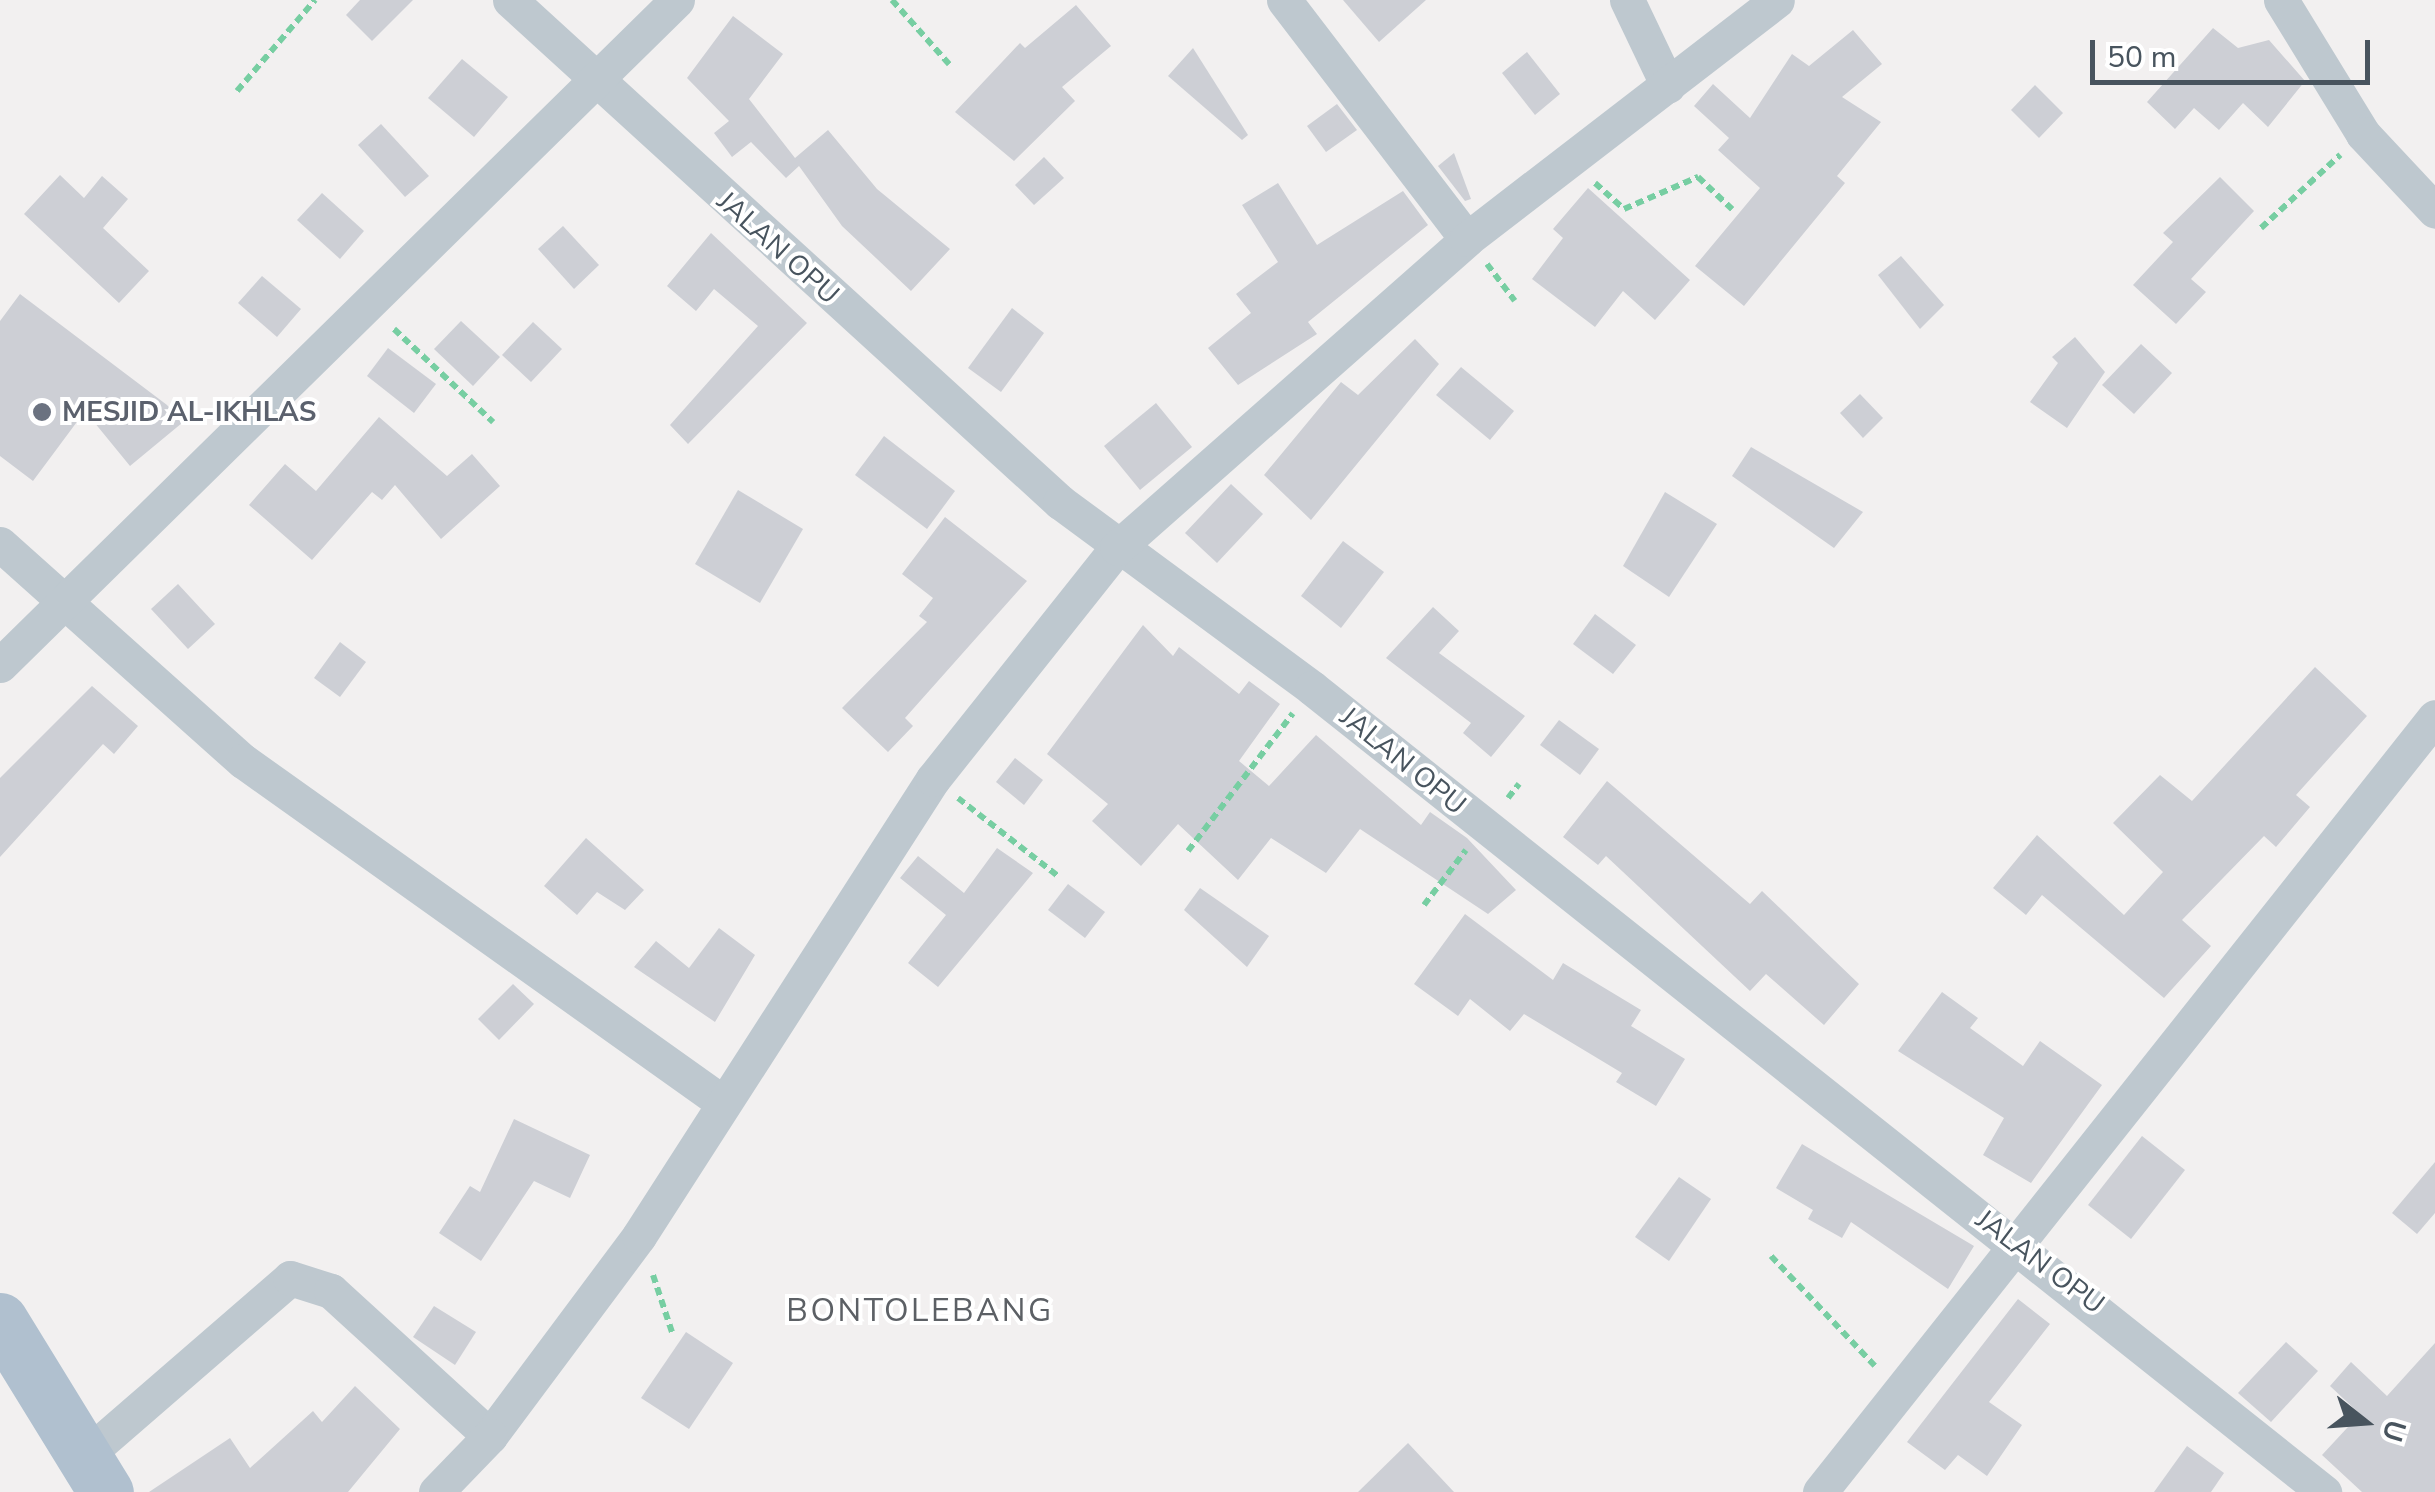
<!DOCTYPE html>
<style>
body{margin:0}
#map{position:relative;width:2435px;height:1492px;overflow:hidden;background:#f2f0f0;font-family:"Nunito Sans",sans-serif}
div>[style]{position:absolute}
.building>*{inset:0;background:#cdcfd5}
.path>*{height:6px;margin-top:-3px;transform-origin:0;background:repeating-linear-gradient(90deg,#77cea2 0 8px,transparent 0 13px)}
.minor>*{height:35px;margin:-17.5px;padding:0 17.5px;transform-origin:17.5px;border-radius:17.5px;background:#bec8cf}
.primary>*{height:55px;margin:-27.5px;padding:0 27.5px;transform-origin:27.5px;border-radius:27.5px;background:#b0c0cf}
.dots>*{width:28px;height:28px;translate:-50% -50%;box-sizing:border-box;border:5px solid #fff;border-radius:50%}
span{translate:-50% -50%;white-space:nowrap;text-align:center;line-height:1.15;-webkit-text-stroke:8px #fff;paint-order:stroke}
.street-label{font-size:28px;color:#48545e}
.worship-label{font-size:28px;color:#5b616d;font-weight:700}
.left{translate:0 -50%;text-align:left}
.quarter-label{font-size:32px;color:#5c6065;letter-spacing:2.5px}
.north{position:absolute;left:2315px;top:1372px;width:100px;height:100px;-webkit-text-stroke:8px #fff;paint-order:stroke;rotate:107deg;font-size:28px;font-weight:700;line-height:40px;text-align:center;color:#48545e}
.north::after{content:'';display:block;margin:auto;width:35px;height:45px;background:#48545e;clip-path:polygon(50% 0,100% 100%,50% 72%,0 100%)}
.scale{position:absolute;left:2090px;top:40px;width:280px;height:45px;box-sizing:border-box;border:5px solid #48545e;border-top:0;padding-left:12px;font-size:30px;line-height:35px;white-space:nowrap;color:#48545e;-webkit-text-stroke:8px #fff;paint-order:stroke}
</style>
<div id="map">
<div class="building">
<i style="clip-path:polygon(360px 0,413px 0,372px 41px,346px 15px)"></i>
<i style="clip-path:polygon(1343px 0,1426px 0,1379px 42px)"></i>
<i style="clip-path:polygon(1076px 5px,1111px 46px,1062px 87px,1075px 101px,1014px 161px,955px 112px,1020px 43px,1025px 48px)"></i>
<i style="clip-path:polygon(733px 16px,783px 54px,749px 99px,795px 158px,828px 130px,877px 189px,950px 249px,911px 291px,842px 226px,799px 166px,786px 178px,751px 142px,732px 157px,714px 133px,729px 121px,687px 78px)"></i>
<i style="clip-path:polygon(2213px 28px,2238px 48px,2269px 40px,2305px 81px,2268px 127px,2243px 103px,2219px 130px,2194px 108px,2175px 129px,2147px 102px)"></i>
<i style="clip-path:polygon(1853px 30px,1882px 64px,1842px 97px,1881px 122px,1837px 176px,1845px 183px,1744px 306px,1695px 266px,1760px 188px,1718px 150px,1729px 138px,1694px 106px,1713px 84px,1750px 118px,1792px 54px,1809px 66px)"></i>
<i style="clip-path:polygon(1193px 48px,1248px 135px,1242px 140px,1168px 76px)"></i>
<i style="clip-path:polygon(1527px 52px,1560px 94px,1535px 115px,1502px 73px)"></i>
<i style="clip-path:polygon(462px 59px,508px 97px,474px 137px,428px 98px)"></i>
<i style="clip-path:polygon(2035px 85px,2063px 113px,2039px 138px,2011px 110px)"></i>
<i style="clip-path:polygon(1337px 104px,1357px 130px,1326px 152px,1307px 126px)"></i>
<i style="clip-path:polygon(381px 124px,429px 176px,405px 197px,358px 145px)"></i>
<i style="clip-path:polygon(1454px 153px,1471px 199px,1465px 201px,1438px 166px)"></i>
<i style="clip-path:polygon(1044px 157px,1064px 178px,1034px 205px,1015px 185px)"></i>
<i style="clip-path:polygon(60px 175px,84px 198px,102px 176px,128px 199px,103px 228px,149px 271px,119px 303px,24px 214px)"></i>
<i style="clip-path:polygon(2220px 177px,2254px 211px,2191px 279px,2206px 292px,2176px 324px,2133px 285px,2173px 242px,2163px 233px)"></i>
<i style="clip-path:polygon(1278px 183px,1317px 245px,1403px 191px,1428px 225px,1308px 322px,1317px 334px,1238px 385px,1208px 348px,1251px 313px,1236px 294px,1278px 262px,1242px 205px)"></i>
<i style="clip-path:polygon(1588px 188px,1690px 280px,1655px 320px,1623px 291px,1595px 327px,1532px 279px,1563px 238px,1553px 229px)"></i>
<i style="clip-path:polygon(322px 193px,364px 231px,340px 259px,297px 220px)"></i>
<i style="clip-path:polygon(563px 226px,599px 265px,574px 289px,538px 249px)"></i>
<i style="clip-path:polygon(711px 233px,807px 323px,688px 444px,670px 425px,758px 326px,714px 289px,696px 311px,667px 286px)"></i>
<i style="clip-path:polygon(1901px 256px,1944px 305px,1920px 329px,1878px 275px)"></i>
<i style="clip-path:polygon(262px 276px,301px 309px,277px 337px,238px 303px)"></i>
<i style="clip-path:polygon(20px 294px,167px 405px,182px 423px,130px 466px,85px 411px,33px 481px,0 456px,0 321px)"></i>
<i style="clip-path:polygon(1012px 308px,1044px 333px,1001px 392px,968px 368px)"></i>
<i style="clip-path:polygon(461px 321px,500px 357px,473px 386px,434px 349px)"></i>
<i style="clip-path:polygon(533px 322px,562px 349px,531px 382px,502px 355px)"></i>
<i style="clip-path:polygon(2075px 337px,2105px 372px,2067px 428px,2030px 402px,2058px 363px,2052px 357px)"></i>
<i style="clip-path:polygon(1415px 339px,1439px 364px,1311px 520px,1264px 475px,1341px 382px,1358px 395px)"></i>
<i style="clip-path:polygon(2141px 344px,2172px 373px,2134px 414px,2102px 385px)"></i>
<i style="clip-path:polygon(388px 348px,436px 384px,414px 413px,367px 376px)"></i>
<i style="clip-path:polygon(1461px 367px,1514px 411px,1490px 440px,1436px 395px)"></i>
<i style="clip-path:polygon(1860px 394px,1883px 418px,1863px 438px,1840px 413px)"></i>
<i style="clip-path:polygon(1156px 403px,1192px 447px,1140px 490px,1104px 446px)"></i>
<i style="clip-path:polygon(379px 417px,447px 476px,472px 454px,500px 486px,441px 539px,395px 485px,382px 500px,372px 492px,312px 560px,249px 505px,285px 464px,316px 491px)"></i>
<i style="clip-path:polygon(884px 436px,955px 491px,927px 529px,855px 475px)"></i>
<i style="clip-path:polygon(1751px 447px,1863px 512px,1834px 548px,1732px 476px)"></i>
<i style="clip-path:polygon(1231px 484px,1263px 514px,1217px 563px,1185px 533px)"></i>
<i style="clip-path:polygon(738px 490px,803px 529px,760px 603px,695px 564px)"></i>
<i style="clip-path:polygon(1665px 492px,1717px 524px,1669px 597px,1623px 566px)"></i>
<i style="clip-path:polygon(945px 517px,1027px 581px,905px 718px,913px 726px,888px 752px,842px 708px,927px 622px,919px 616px,933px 598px,902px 574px)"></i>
<i style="clip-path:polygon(1343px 541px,1384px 572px,1341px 628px,1301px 596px)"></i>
<i style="clip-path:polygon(178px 584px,215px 624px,188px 649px,151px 609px)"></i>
<i style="clip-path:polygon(1433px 607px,1459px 631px,1439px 653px,1525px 716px,1491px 757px,1463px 733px,1471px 723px,1386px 658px)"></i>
<i style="clip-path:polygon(1595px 614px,1636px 645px,1613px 674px,1573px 644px)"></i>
<i style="clip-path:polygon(1143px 625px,1173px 656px,1179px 647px,1239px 694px,1249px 681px,1280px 704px,1239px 761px,1269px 786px,1316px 735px,1421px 825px,1430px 812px,1467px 838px,1516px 890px,1488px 914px,1360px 829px,1326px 873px,1271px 838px,1238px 880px,1178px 824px,1141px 866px,1092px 821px,1108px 804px,1047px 754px)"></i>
<i style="clip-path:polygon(340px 642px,366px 662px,340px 697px,314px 678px)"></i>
<i style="clip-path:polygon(2315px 667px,2367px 716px,2296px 795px,2310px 807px,2276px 847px,2264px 836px,2182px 920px,2211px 946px,2164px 998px,2042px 895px,2026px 915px,1993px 888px,2037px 835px,2124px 915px,2163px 872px,2113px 823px,2160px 775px,2192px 801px)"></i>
<i style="clip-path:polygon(92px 686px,138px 726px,114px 754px,103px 744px,0 857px,0 778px)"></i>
<i style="clip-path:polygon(1559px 720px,1599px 749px,1580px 775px,1540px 745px)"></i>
<i style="clip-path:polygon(1015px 758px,1043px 780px,1024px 805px,996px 782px)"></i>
<i style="clip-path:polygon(1607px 781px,1750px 904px,1762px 891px,1859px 984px,1824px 1025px,1766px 974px,1750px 991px,1606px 856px,1598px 865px,1563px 837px)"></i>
<i style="clip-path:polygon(586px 838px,644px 890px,625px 910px,597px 892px,577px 915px,544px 886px)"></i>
<i style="clip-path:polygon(997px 848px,1033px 873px,938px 987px,908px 963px,946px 915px,900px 878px,918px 856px,964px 893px)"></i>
<i style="clip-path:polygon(1068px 884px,1105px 912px,1085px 938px,1048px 910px)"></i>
<i style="clip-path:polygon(1200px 888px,1269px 936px,1247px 967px,1184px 910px)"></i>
<i style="clip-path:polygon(1465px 914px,1553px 980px,1563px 963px,1641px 1010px,1631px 1026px,1685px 1059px,1656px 1106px,1616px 1082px,1622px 1073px,1524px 1014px,1510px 1031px,1470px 999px,1458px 1016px,1414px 984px)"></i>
<i style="clip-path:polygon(719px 928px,755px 955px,715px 1022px,634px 967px,656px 941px,689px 968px)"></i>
<i style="clip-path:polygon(513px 984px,534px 1004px,499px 1040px,478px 1019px)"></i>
<i style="clip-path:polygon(1942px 992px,1978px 1018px,1970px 1028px,2023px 1066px,2040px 1041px,2102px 1085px,2031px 1183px,1983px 1155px,2004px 1118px,1898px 1051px)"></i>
<i style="clip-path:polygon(514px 1119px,590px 1155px,570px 1198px,534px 1181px,481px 1261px,439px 1233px,470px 1186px,480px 1192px)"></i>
<i style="clip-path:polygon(2142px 1136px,2185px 1170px,2131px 1239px,2088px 1205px)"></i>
<i style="clip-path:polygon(1802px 1144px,1974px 1246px,1948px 1289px,1851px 1222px,1842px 1238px,1808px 1219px,1813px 1210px,1776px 1188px)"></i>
<i style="clip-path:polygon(2435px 1162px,2435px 1213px,2417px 1234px,2392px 1213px)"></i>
<i style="clip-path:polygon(1679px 1177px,1711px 1199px,1669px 1261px,1635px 1237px)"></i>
<i style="clip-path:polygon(2018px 1299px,2050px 1324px,1989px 1402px,2022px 1425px,1987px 1476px,1958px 1455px,1945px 1470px,1907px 1442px)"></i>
<i style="clip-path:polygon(434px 1306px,476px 1332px,455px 1365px,413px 1337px)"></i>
<i style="clip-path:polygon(686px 1332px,733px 1363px,689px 1429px,641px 1398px)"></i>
<i style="clip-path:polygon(2286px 1342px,2318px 1371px,2271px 1422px,2238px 1393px)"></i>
<i style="clip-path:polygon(2435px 1343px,2435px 1492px,2362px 1492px,2322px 1455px,2360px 1414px,2330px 1386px,2351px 1362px,2387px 1396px)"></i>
<i style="clip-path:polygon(355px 1386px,400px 1429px,348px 1492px,149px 1492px,230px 1438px,250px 1468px,313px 1411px,322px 1422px)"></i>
<i style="clip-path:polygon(1408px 1443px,1454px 1492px,1358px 1492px)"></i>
<i style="clip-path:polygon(2187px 1446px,2224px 1473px,2211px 1492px,2154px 1492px)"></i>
</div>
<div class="path">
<i style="left:892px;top:0;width:86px;rotate:48.3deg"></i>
<i style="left:237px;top:91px;width:120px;rotate:-49.4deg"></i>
<i style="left:1595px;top:183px;width:39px;rotate:42deg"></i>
<i style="left:1624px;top:209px;width:81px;rotate:-23.4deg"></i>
<i style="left:1698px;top:177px;width:47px;rotate:43.3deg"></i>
<i style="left:2261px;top:228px;width:108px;rotate:-42.7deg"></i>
<i style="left:1487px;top:264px;width:46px;rotate:52.9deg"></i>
<i style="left:394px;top:329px;width:136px;rotate:43.2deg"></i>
<i style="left:958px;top:798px;width:127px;rotate:38deg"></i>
<i style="left:1508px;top:798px;width:18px;rotate:-52deg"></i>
<i style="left:1188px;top:851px;width:173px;rotate:-52.7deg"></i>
<i style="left:1424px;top:905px;width:69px;rotate:-52.6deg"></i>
<i style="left:1771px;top:1256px;width:151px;rotate:46.6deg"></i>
<i style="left:653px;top:1275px;width:60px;rotate:71.6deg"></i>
</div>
<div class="minor">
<i style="left:510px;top:0;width:745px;rotate:42.39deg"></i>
<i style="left:1060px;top:502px;width:313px;rotate:36.4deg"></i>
<i style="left:1312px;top:688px;width:1293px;rotate:38.47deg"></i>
<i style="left:1284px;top:0;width:301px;rotate:52.6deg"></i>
<i style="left:1627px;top:0;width:95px;rotate:64.5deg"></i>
<i style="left:2281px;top:0;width:157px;rotate:58.5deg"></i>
<i style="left:2363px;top:134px;width:105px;rotate:46.9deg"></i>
<i style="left:0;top:544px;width:326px;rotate:41.8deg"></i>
<i style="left:243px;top:761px;width:588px;rotate:35.45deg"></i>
<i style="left:0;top:665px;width:949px;rotate:-44.49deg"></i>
<i style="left:86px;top:1455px;width:270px;rotate:-40.9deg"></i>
<i style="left:290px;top:1278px;width:43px;rotate:17.6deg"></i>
<i style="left:331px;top:1291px;width:215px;rotate:42.4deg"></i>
<i style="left:490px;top:1436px;width:249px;rotate:-53.3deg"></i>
<i style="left:639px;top:1236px;width:543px;rotate:-57.25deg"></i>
<i style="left:933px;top:779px;width:295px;rotate:-51.5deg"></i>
<i style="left:1117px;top:548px;width:467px;rotate:-41.4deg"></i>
<i style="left:1467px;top:239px;width:391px;rotate:-37.6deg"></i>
<i style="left:436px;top:1492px;width:78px;rotate:-46deg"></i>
<i style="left:1820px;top:1492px;width:989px;rotate:-51.57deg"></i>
</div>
<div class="primary">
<i style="left:0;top:1320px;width:202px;rotate:58.4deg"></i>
</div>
<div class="dots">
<i style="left:42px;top:412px;background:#6b7280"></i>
</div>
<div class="street-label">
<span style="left:778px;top:248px;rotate:42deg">JALAN OPU</span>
<span style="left:1403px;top:761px;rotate:39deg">JALAN OPU</span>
<span style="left:2040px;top:1262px;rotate:37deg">JALAN OPU</span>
</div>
<div class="worship-label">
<span class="left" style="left:62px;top:412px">MESJID AL-IKHLAS</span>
</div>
<div class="quarter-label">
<span style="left:920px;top:1311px">BONTOLEBANG</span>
</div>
<div class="north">U</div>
<div class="scale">50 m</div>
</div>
